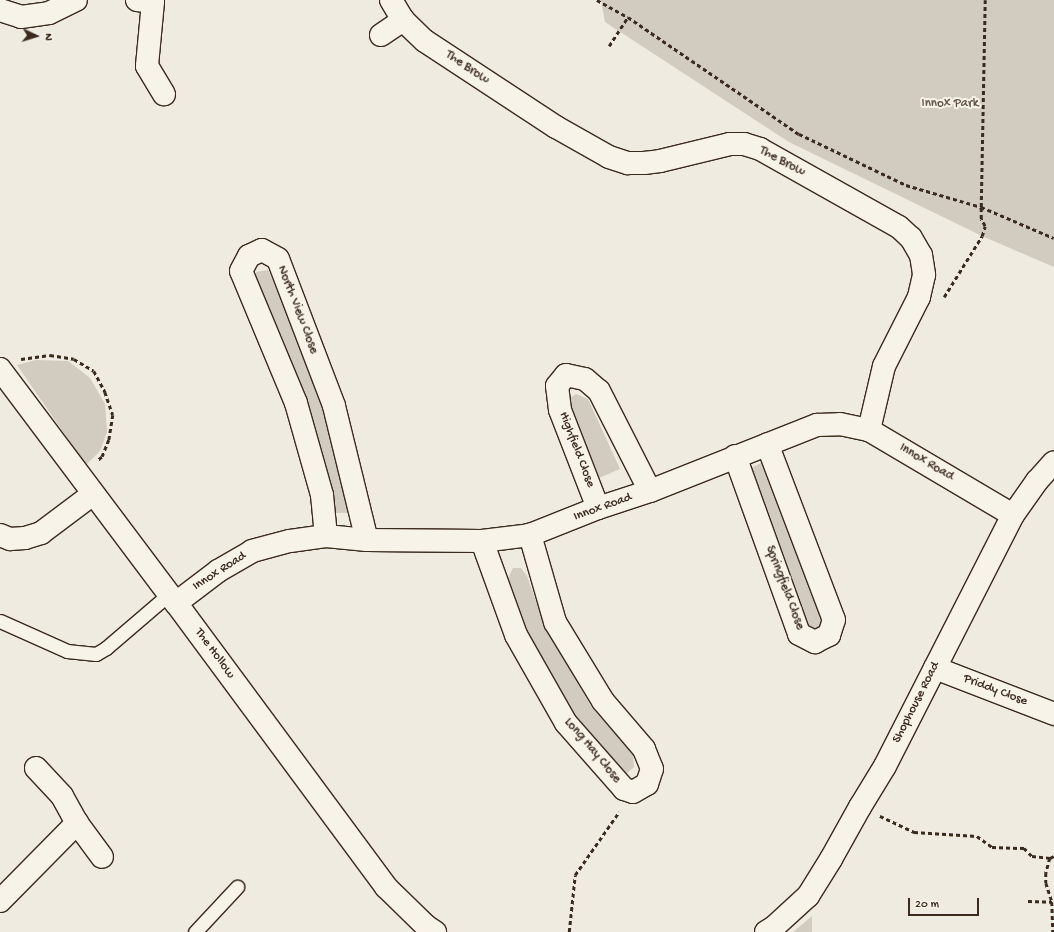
<!DOCTYPE html>
<style>
body{margin:0}
#map{position:relative;width:1054px;height:932px;overflow:hidden;background:#efebe0;font-family:"Gochi Hand",sans-serif}
div>[style]{position:absolute}
.green>*{inset:0;background:#d1cbc0}
.path>*{height:2.5px;margin-top:-1.25px;transform-origin:0;background:repeating-linear-gradient(90deg,#3b2a1e 0 4px,transparent 0 7px)}
.roads{filter:drop-shadow(1px 0 #3b2a1e) drop-shadow(-1px 0 #3b2a1e) drop-shadow(0 1px #3b2a1e) drop-shadow(0 -1px #3b2a1e)}
.service>*{height:13px;margin:-6.5px;padding:0 6.5px;transform-origin:6.5px;border-radius:6.5px;background:#f7f3e8}
.minor>*{height:22px;margin:-11px;padding:0 11px;transform-origin:11px;border-radius:11px;background:#f7f3e8}
.tertiary>*{height:22px;margin:-11px;padding:0 11px;transform-origin:11px;border-radius:11px;background:#f7f3e8}
span{translate:-50% -50%;white-space:nowrap;text-align:center;line-height:1.15;-webkit-text-stroke:4px #f7f3e8;paint-order:stroke}
.street-label{font-size:13px;color:#3b2a1e}
.park-label{font-size:13px;color:#605246}
.north{position:absolute;left:16px;top:16px;width:40px;height:40px;-webkit-text-stroke:3px #f7f3e8;paint-order:stroke;rotate:94deg;font-size:11px;font-weight:700;line-height:16px;text-align:center;color:#3b2a1e}
.north::after{content:'';display:block;margin:auto;width:14px;height:18px;background:#3b2a1e;clip-path:polygon(50% 0,100% 100%,50% 72%,0 100%)}
.scale{position:absolute;left:908px;top:898px;width:71px;height:18px;box-sizing:border-box;border:2px solid #3b2a1e;border-top:0;padding-left:5px;font-size:12px;line-height:14px;white-space:nowrap;color:#3b2a1e;-webkit-text-stroke:3px #f7f3e8;paint-order:stroke}
</style>
<div id="map">
<div class="green">
<i style="clip-path:polygon(601px 0,1054px 0,1054px 267px,982px 236px,789px 142px,605px 22px)"></i>
<i style="clip-path:polygon(268px 270px,294px 325px,328px 420px,351px 513px,332px 513px,252px 280px,256px 272px)"></i>
<i style="clip-path:polygon(36px 360px,68px 361px,90px 378px,105px 404px,107px 432px,100px 451px,86px 465px,17px 365px)"></i>
<i style="clip-path:polygon(576px 394px,588px 399px,620px 469px,599px 478px,568px 412px,568px 400px)"></i>
<i style="clip-path:polygon(769px 459px,827px 619px,825px 629px,805px 633px,747px 470px)"></i>
<i style="clip-path:polygon(513px 568px,521px 568px,527px 576px,545px 627px,592px 708px,633px 754px,634px 767px,627px 773px,619px 771px,574px 717px,527px 633px,507px 580px)"></i>
<i style="clip-path:polygon(812px 916px,812px 932px,793px 932px,799px 927px)"></i>
</div>
<div class="path">
<i style="left:597px;top:0;width:35px;rotate:29deg"></i>
<i style="left:628px;top:17px;width:207px;rotate:34.4deg"></i>
<i style="left:799px;top:134px;width:119px;rotate:25.5deg"></i>
<i style="left:906px;top:185px;width:78px;rotate:16.3deg"></i>
<i style="left:981px;top:207px;width:79px;rotate:23deg"></i>
<i style="left:609px;top:46px;width:35px;rotate:-57deg"></i>
<i style="left:944px;top:297px;width:72px;rotate:-58.1deg"></i>
<i style="left:982px;top:236px;width:10px;rotate:-73deg"></i>
<i style="left:985px;top:226px;width:8px;rotate:-120deg"></i>
<i style="left:981px;top:219px;width:12px;rotate:-90deg"></i>
<i style="left:981px;top:207px;width:207px;rotate:-88.9deg"></i>
<i style="left:21px;top:359px;width:29px;rotate:-8deg"></i>
<i style="left:50px;top:355px;width:24px;rotate:9deg"></i>
<i style="left:74px;top:359px;width:23px;rotate:31deg"></i>
<i style="left:94px;top:371px;width:24px;rotate:62deg"></i>
<i style="left:105px;top:392px;width:24px;rotate:71deg"></i>
<i style="left:113px;top:415px;width:25px;rotate:99deg"></i>
<i style="left:109px;top:440px;width:18px;rotate:112deg"></i>
<i style="left:102px;top:457px;width:6px;rotate:141deg"></i>
<i style="left:880px;top:816px;width:38px;rotate:25deg"></i>
<i style="left:914px;top:832px;width:63px;rotate:3.6deg"></i>
<i style="left:977px;top:836px;width:19px;rotate:36deg"></i>
<i style="left:992px;top:847px;width:32px;rotate:2deg"></i>
<i style="left:1024px;top:848px;width:11px;rotate:45deg"></i>
<i style="left:1032px;top:856px;width:18px;rotate:6deg"></i>
<i style="left:1050px;top:858px;width:4px;rotate:-27deg"></i>
<i style="left:1050px;top:858px;width:16px;rotate:105deg"></i>
<i style="left:1046px;top:873px;width:10px;rotate:90deg"></i>
<i style="left:1046px;top:883px;width:20px;rotate:72deg"></i>
<i style="left:1052px;top:902px;width:30px;rotate:88deg"></i>
<i style="left:1028px;top:901px;width:24px;rotate:2deg"></i>
<i style="left:569px;top:932px;width:57px;rotate:-84deg"></i>
<i style="left:575px;top:875px;width:77px;rotate:-55.1deg"></i>
</div>
<div class="roads">
<div class="service">
<i style="left:0;top:621px;width:73px;rotate:24.1deg"></i>
<i style="left:67px;top:651px;width:29px;rotate:6deg"></i>
<i style="left:96px;top:654px;width:12px;rotate:-31deg"></i>
<i style="left:106px;top:648px;width:83px;rotate:-40.6deg"></i>
<i style="left:195px;top:932px;width:62px;rotate:-47deg"></i>
</div>
<div class="minor">
<i style="left:137px;top:0;width:16px;rotate:7deg"></i>
<i style="left:153px;top:2px;width:64px;rotate:95.4deg"></i>
<i style="left:147px;top:66px;width:33px;rotate:59deg"></i>
<i style="left:391px;top:0;width:23px;rotate:59deg"></i>
<i style="left:403px;top:20px;width:30px;rotate:44deg"></i>
<i style="left:425px;top:41px;width:157px;rotate:33.3deg"></i>
<i style="left:556px;top:127px;width:61px;rotate:29.5deg"></i>
<i style="left:609px;top:157px;width:20px;rotate:18deg"></i>
<i style="left:628px;top:163px;width:16px"></i>
<i style="left:644px;top:163px;width:16px;rotate:-7deg"></i>
<i style="left:660px;top:161px;width:72px;rotate:-13.7deg"></i>
<i style="left:730px;top:144px;width:14px"></i>
<i style="left:744px;top:144px;width:17px;rotate:17deg"></i>
<i style="left:760px;top:149px;width:159px;rotate:29.3deg"></i>
<i style="left:899px;top:227px;width:16px;rotate:43deg"></i>
<i style="left:911px;top:238px;width:20px;rotate:60deg"></i>
<i style="left:921px;top:255px;width:20px;rotate:81deg"></i>
<i style="left:924px;top:275px;width:23px;rotate:103deg"></i>
<i style="left:919px;top:297px;width:77px;rotate:116.9deg"></i>
<i style="left:884px;top:366px;width:66px;rotate:103.2deg"></i>
<i style="left:0;top:10px;width:22px;rotate:18deg"></i>
<i style="left:21px;top:17px;width:28px;rotate:-8deg"></i>
<i style="left:49px;top:13px;width:30px;rotate:-26deg"></i>
<i style="left:381px;top:35px;width:27px;rotate:-34deg"></i>
<i style="left:735px;top:456px;width:189px;rotate:70.2deg"></i>
<i style="left:799px;top:634px;width:18px;rotate:27deg"></i>
<i style="left:815px;top:642px;width:16px;rotate:-27deg"></i>
<i style="left:829px;top:635px;width:16px;rotate:-72deg"></i>
<i style="left:834px;top:620px;width:188px;rotate:-110.8deg"></i>
<i style="left:598px;top:508px;width:105px;rotate:-111.2deg"></i>
<i style="left:560px;top:410px;width:24px;rotate:-97deg"></i>
<i style="left:557px;top:386px;width:14px;rotate:-51deg"></i>
<i style="left:566px;top:375px;width:19px;rotate:12deg"></i>
<i style="left:585px;top:379px;width:18px;rotate:41deg"></i>
<i style="left:599px;top:391px;width:112px;rotate:63deg"></i>
<i style="left:0;top:535px;width:11px;rotate:22deg"></i>
<i style="left:10px;top:539px;width:15px;rotate:-4deg"></i>
<i style="left:25px;top:538px;width:17px;rotate:-17deg"></i>
<i style="left:41px;top:533px;width:65px;rotate:-36.9deg"></i>
<i style="left:326px;top:536px;width:41px;rotate:-95.6deg"></i>
<i style="left:322px;top:495px;width:96px;rotate:-105.8deg"></i>
<i style="left:296px;top:403px;width:143px;rotate:-112.6deg"></i>
<i style="left:241px;top:271px;width:17px;rotate:-62deg"></i>
<i style="left:249px;top:256px;width:14px;rotate:-25deg"></i>
<i style="left:262px;top:250px;width:18px;rotate:29deg"></i>
<i style="left:278px;top:259px;width:157px;rotate:69.1deg"></i>
<i style="left:334px;top:406px;width:138px;rotate:76.2deg"></i>
<i style="left:482px;top:541px;width:100px;rotate:70.1deg"></i>
<i style="left:516px;top:635px;width:101px;rotate:60.4deg"></i>
<i style="left:566px;top:723px;width:88px;rotate:48.7deg"></i>
<i style="left:624px;top:789px;width:9px;rotate:18deg"></i>
<i style="left:633px;top:792px;width:16px;rotate:-30deg"></i>
<i style="left:647px;top:784px;width:16px;rotate:-72deg"></i>
<i style="left:652px;top:769px;width:22px;rotate:-112deg"></i>
<i style="left:644px;top:749px;width:63px;rotate:-130.5deg"></i>
<i style="left:603px;top:701px;width:92px;rotate:-121.3deg"></i>
<i style="left:555px;top:622px;width:91px;rotate:-106deg"></i>
<i style="left:176px;top:603px;width:53px;rotate:-37.3deg"></i>
<i style="left:218px;top:571px;width:39px;rotate:-30deg"></i>
<i style="left:252px;top:551px;width:39px;rotate:-15deg"></i>
<i style="left:290px;top:541px;width:36px;rotate:-8deg"></i>
<i style="left:326px;top:536px;width:41px;rotate:5.6deg"></i>
<i style="left:367px;top:540px;width:115px;rotate:0.5deg"></i>
<i style="left:482px;top:541px;width:48px;rotate:-7.1deg"></i>
<i style="left:530px;top:535px;width:73px;rotate:-21.7deg"></i>
<i style="left:598px;top:508px;width:55px;rotate:-18.1deg"></i>
<i style="left:650px;top:491px;width:180px;rotate:-21.6deg"></i>
<i style="left:817px;top:425px;width:23px;rotate:-2deg"></i>
<i style="left:840px;top:424px;width:30px;rotate:12deg"></i>
<i style="left:869px;top:430px;width:167px;rotate:30.6deg"></i>
<i style="left:935px;top:668px;width:128px;rotate:21.1deg"></i>
<i style="left:36px;top:768px;width:38px;rotate:47deg"></i>
<i style="left:62px;top:796px;width:31px;rotate:61deg"></i>
<i style="left:0;top:901px;width:110px;rotate:-45.4deg"></i>
<i style="left:77px;top:823px;width:42px;rotate:53.7deg"></i>
</div>
<div class="tertiary">
<i style="left:0;top:369px;width:293px;rotate:53.1deg"></i>
<i style="left:176px;top:603px;width:353px;rotate:53.5deg"></i>
<i style="left:386px;top:887px;width:56px;rotate:44.3deg"></i>
<i style="left:426px;top:926px;width:11px;rotate:34deg"></i>
<i style="left:766px;top:932px;width:9px;rotate:-32deg"></i>
<i style="left:774px;top:927px;width:46px;rotate:-42.4deg"></i>
<i style="left:808px;top:896px;width:44px;rotate:-58.1deg"></i>
<i style="left:831px;top:859px;width:60px;rotate:-60.9deg"></i>
<i style="left:860px;top:807px;width:48px;rotate:-58.6deg"></i>
<i style="left:885px;top:766px;width:282px;rotate:-63deg"></i>
<i style="left:1013px;top:515px;width:42px;rotate:-54.8deg"></i>
<i style="left:1037px;top:481px;width:25px;rotate:-48deg"></i>
</div>
</div>
<div class="street-label">
<span style="left:467px;top:68px;rotate:34deg">The Brow</span>
<span style="left:782px;top:162px;rotate:28deg">The Brow</span>
<span style="left:297px;top:310px;rotate:69deg">North View Close</span>
<span style="left:576px;top:450px;rotate:69deg">Highfield Close</span>
<span style="left:926px;top:463px;rotate:31deg">Innox Road</span>
<span style="left:603px;top:508px;rotate:-20deg">Innox Road</span>
<span style="left:220px;top:572px;rotate:-33deg">Innox Road</span>
<span style="left:784px;top:588px;rotate:69deg">Springfield Close</span>
<span style="left:214px;top:654px;rotate:54deg">The Hollow</span>
<span style="left:995px;top:691px;rotate:21deg">Priddy Close</span>
<span style="left:917px;top:703px;rotate:-63deg">Shophouse Road</span>
<span style="left:592px;top:751px;rotate:50deg">Long Hay Close</span>
</div>
<div class="park-label">
<span style="left:950px;top:104px">Innox Park</span>
</div>
<div class="north">N</div>
<div class="scale">20 m</div>
</div>
